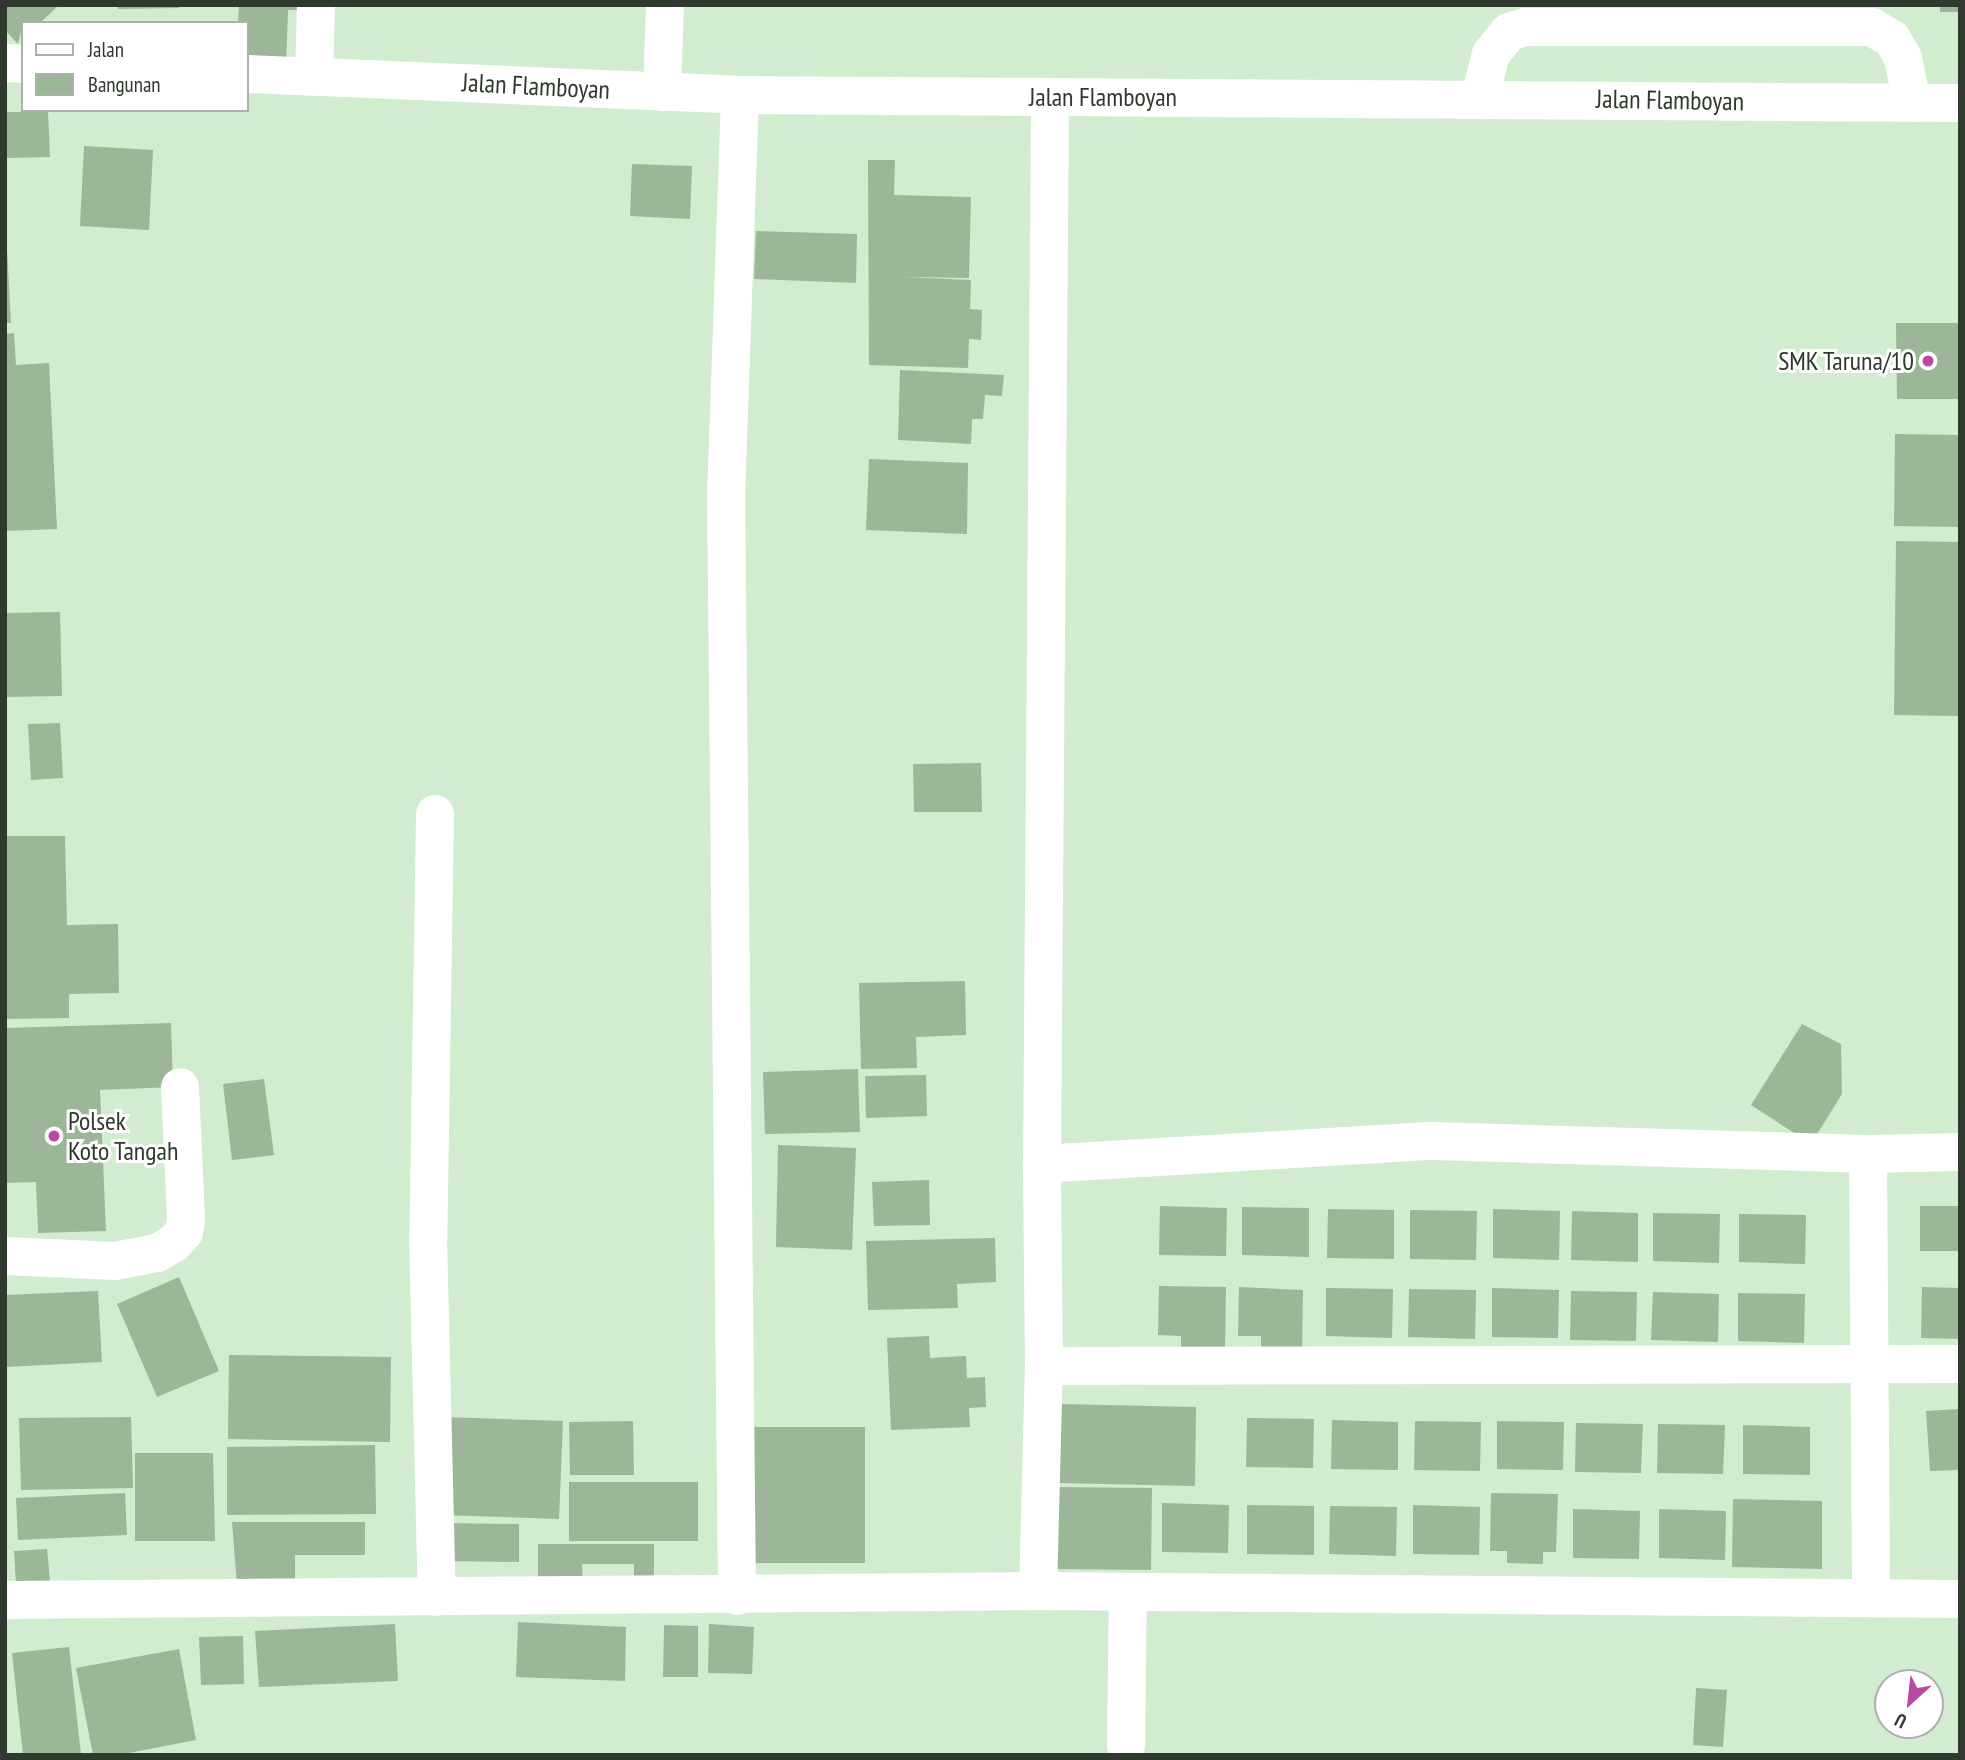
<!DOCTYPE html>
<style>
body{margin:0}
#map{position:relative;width:1965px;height:1760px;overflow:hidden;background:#d1ecce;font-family:"PT Sans Narrow",sans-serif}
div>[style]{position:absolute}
.building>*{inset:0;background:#9bb797}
.minor>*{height:38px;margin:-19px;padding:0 19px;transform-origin:19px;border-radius:19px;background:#fff}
.dots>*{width:19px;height:19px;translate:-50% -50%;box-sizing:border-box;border:4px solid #fff;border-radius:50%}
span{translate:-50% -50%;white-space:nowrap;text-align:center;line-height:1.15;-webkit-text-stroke:6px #fff;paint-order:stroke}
.street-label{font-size:26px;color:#2f392d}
.poi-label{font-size:26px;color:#2f392d}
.right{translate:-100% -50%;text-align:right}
.left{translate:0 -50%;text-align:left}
.frame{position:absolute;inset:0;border:7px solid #2f392d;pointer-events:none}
.legend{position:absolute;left:21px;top:21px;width:228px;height:91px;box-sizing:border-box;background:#fff;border:2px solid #acb0ab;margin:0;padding:9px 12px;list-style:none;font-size:21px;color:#2f392d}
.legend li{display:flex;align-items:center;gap:14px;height:35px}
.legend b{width:35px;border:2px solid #acb0ab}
.north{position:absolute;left:1874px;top:1669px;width:70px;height:70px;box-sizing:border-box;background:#fff;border:2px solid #acb0ab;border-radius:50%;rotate:207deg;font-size:19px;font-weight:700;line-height:28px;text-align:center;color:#2f392d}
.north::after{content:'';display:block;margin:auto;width:24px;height:32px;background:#ba49a5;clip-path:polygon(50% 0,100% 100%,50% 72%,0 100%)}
</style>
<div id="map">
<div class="building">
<i style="clip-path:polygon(5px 5px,59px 5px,40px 23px,23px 23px,18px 44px,5px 30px)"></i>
<i style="clip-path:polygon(118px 5px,179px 5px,179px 8px,118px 9px)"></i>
<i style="clip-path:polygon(239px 5px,311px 5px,311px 10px,288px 10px,286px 67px,247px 66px,247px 23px,238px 23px)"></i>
<i style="clip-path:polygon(1940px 5px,1960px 5px,1960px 12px,1940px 12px)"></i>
<i style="clip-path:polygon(5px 112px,48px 112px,50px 157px,5px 158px)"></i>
<i style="clip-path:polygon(84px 146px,153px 150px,149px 230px,80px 226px)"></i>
<i style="clip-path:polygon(868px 160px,895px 160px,894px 195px,971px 197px,969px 278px,903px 277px,971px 280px,970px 309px,982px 310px,981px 340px,969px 339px,968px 368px,869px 365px)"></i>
<i style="clip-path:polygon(632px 164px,692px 166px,690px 219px,630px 216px)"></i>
<i style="clip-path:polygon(5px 211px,11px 323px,5px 323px)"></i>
<i style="clip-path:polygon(756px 231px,857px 234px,856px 283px,754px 279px)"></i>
<i style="clip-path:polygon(1896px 323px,1960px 323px,1960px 399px,1897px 399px)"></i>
<i style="clip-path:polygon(14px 333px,16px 365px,49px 363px,57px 529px,5px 531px,5px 334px)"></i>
<i style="clip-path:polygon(900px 370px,1004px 375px,1002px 396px,985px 395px,983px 419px,972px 419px,971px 444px,898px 440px)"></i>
<i style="clip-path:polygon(1895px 434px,1960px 435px,1960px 527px,1894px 526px)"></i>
<i style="clip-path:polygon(869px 459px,968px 463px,967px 534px,866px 530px)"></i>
<i style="clip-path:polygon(1896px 541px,1960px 542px,1960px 716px,1894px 715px)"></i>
<i style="clip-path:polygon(60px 612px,62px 696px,5px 697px,5px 613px)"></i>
<i style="clip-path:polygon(60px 723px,63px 778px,31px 780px,28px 724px)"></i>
<i style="clip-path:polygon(981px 763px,982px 812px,914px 812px,913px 764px)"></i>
<i style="clip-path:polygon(5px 836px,65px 836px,67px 925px,118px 924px,119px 993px,69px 994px,69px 1018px,5px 1019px)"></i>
<i style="clip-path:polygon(965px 981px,966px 1035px,916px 1037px,917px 1068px,861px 1069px,859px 983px)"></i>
<i style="clip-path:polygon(171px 1023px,173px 1087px,100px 1090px,106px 1231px,38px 1233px,36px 1182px,5px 1183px,5px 1028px)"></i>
<i style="clip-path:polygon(1802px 1024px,1841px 1044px,1842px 1094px,1811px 1144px,1751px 1105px)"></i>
<i style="clip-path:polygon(858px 1069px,860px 1132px,765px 1134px,763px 1072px)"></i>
<i style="clip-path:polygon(926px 1075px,927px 1116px,866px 1118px,865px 1076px)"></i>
<i style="clip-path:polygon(264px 1079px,274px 1155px,232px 1160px,223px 1084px)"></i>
<i style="clip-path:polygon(778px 1145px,856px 1148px,852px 1250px,776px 1247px)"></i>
<i style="clip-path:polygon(929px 1180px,930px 1225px,874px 1226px,872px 1182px)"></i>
<i style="clip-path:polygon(1160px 1206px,1227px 1208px,1226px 1256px,1159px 1255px)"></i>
<i style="clip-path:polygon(1920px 1206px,1960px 1206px,1960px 1251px,1920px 1251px)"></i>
<i style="clip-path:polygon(1242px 1207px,1309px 1208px,1309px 1257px,1242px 1255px)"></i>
<i style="clip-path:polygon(1328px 1209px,1394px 1210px,1394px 1259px,1327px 1258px)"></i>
<i style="clip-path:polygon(1493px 1209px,1560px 1211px,1559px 1260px,1493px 1258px)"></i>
<i style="clip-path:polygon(1410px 1210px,1477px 1211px,1476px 1260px,1410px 1259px)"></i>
<i style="clip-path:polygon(1572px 1211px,1638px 1213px,1638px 1262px,1571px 1260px)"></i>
<i style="clip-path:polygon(1653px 1213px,1720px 1214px,1719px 1263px,1653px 1261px)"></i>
<i style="clip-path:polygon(1739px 1214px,1806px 1215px,1805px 1264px,1739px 1262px)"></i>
<i style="clip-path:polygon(995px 1238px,996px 1282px,957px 1284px,958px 1308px,868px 1310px,866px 1241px)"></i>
<i style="clip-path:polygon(179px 1277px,219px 1371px,157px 1397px,117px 1304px)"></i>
<i style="clip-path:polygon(1159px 1286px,1226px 1287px,1225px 1353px,1181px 1352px,1181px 1336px,1158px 1335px)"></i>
<i style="clip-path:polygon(1239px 1287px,1303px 1290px,1302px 1355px,1261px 1353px,1261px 1336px,1238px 1336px)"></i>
<i style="clip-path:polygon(1922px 1287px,1960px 1288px,1960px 1339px,1921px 1338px)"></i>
<i style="clip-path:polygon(1326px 1288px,1393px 1289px,1392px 1338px,1326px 1336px)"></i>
<i style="clip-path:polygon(1492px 1288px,1559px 1290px,1558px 1338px,1492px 1337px)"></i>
<i style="clip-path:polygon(1409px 1289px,1476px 1290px,1475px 1339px,1408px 1337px)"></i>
<i style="clip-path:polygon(98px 1291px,102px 1362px,5px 1367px,5px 1295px)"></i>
<i style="clip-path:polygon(1571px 1291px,1637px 1292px,1636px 1341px,1570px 1340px)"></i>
<i style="clip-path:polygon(1653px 1292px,1719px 1294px,1718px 1342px,1651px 1340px)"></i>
<i style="clip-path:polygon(1738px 1293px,1805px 1294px,1804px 1343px,1738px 1341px)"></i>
<i style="clip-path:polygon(929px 1336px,930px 1358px,966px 1356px,967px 1378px,985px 1377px,986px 1407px,969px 1408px,970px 1427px,891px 1430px,887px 1338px)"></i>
<i style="clip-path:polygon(229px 1355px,391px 1357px,390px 1442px,228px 1439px)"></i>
<i style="clip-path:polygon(1059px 1404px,1196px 1407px,1195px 1486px,1058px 1483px)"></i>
<i style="clip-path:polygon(1960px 1409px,1960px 1470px,1930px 1471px,1926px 1411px)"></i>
<i style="clip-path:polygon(131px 1417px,133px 1488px,21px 1490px,19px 1418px)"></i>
<i style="clip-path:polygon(444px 1417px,563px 1421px,559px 1519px,441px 1515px)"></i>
<i style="clip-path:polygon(1247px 1418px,1314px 1419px,1313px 1468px,1246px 1467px)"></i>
<i style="clip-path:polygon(1332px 1420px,1398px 1422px,1398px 1470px,1331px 1469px)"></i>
<i style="clip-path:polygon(633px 1421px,634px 1475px,570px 1475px,569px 1422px)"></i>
<i style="clip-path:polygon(1415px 1421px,1481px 1422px,1480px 1471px,1414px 1470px)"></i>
<i style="clip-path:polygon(1497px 1421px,1564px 1422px,1563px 1470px,1497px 1469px)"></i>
<i style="clip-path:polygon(1576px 1423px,1643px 1424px,1641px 1473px,1575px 1472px)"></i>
<i style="clip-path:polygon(1658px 1424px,1725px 1425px,1723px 1474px,1657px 1473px)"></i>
<i style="clip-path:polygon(1743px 1425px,1810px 1427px,1810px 1475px,1743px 1474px)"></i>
<i style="clip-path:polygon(751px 1427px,865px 1427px,865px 1563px,751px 1563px)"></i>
<i style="clip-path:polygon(375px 1445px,376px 1514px,227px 1515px,227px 1447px)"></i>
<i style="clip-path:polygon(135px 1453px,213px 1453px,215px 1541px,135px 1541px)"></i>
<i style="clip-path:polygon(569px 1482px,698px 1482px,698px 1541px,569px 1541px)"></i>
<i style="clip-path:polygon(1055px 1487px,1152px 1488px,1151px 1570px,1054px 1569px)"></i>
<i style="clip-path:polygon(125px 1493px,127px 1535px,18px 1540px,16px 1498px)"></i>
<i style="clip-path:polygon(1491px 1493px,1558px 1494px,1556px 1552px,1543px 1552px,1543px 1564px,1507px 1563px,1507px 1551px,1490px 1551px)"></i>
<i style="clip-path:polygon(1733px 1499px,1822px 1501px,1822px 1569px,1732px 1567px)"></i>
<i style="clip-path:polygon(1162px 1503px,1229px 1505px,1228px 1553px,1162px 1552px)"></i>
<i style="clip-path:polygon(1247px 1505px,1314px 1506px,1314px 1555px,1247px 1554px)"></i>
<i style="clip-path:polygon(1413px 1505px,1480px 1507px,1479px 1555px,1413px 1554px)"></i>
<i style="clip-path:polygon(1330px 1506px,1397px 1507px,1396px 1556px,1329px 1554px)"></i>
<i style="clip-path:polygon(1573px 1509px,1640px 1511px,1639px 1559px,1573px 1558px)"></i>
<i style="clip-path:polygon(1659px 1509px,1726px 1511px,1725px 1560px,1659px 1558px)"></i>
<i style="clip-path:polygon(232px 1522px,365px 1522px,365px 1555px,295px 1555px,295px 1584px,237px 1585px)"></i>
<i style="clip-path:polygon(444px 1523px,519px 1524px,519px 1562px,443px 1561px)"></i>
<i style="clip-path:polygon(538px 1544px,654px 1544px,654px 1583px,634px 1584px,634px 1564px,582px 1564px,583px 1586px,538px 1585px)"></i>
<i style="clip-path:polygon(47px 1549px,50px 1581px,16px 1584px,14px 1551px)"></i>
<i style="clip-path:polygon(518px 1622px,626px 1627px,625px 1681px,516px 1677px)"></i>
<i style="clip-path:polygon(395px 1624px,398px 1681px,259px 1687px,255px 1631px)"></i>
<i style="clip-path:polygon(709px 1624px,754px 1627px,752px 1674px,708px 1673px)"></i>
<i style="clip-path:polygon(664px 1625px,698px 1626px,698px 1677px,663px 1677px)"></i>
<i style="clip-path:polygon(243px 1636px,244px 1684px,201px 1685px,199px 1637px)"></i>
<i style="clip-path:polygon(69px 1647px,81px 1755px,23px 1755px,12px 1653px)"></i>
<i style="clip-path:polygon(179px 1649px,196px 1740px,118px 1755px,93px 1755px,76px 1668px)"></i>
<i style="clip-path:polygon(1696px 1688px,1727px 1690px,1723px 1747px,1693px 1745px)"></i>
</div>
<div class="minor">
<i style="left:5px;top:63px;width:18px;rotate:3deg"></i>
<i style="left:247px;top:74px;width:493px;rotate:2.4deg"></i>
<i style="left:740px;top:95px;width:1220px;rotate:0.38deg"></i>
<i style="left:314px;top:76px;width:71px;rotate:-88.4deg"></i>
<i style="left:662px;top:92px;width:87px;rotate:-88deg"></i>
<i style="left:1480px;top:97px;width:44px;rotate:-75.7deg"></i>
<i style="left:1491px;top:54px;width:28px;rotate:-51deg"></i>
<i style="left:1509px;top:32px;width:17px;rotate:-17deg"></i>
<i style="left:1525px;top:27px;width:347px"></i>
<i style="left:1872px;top:27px;width:23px;rotate:31deg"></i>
<i style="left:1892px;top:39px;width:22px;rotate:60deg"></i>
<i style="left:1903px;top:58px;width:46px;rotate:78.7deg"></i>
<i style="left:435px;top:814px;width:423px;rotate:90.9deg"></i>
<i style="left:428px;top:1237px;width:360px;rotate:88.6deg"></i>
<i style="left:1868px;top:1154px;width:442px;rotate:89.6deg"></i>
<i style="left:1042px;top:1164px;width:1066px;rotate:-89.57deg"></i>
<i style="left:5px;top:1256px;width:110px;rotate:2.6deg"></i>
<i style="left:115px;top:1261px;width:43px;rotate:-10.8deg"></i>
<i style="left:157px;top:1253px;width:20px;rotate:-30deg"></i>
<i style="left:174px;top:1243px;width:15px;rotate:-48deg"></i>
<i style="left:184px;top:1232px;width:13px;rotate:-81deg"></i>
<i style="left:186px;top:1219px;width:132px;rotate:-92.6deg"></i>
<i style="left:1044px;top:1366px;width:916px;rotate:-0.13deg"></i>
<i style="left:1038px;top:1591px;width:225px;rotate:-88.5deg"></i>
<i style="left:1044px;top:1366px;width:202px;rotate:-90.6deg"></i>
<i style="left:1042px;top:1164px;width:391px;rotate:-3.4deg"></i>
<i style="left:1432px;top:1141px;width:436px;rotate:1.7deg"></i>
<i style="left:1868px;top:1154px;width:92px;rotate:-1.2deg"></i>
<i style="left:737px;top:1596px;width:1099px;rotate:-90.57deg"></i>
<i style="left:726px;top:497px;width:402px;rotate:-88deg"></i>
<i style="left:5px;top:1600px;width:1033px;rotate:-0.5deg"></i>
<i style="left:1038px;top:1591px;width:922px;rotate:0.5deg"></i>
<i style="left:1126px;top:1746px;width:154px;rotate:-89.3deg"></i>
</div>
<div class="dots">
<i style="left:1928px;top:361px;background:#ba49a5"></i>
<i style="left:54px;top:1136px;background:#ba49a5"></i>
</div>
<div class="street-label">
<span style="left:536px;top:86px;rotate:3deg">Jalan Flamboyan</span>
<span style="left:1103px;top:97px">Jalan Flamboyan</span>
<span style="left:1670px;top:100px;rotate:1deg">Jalan Flamboyan</span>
</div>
<div class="poi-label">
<span class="right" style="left:1914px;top:361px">SMK Taruna/10</span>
<span class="left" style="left:68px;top:1136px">Polsek<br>Koto Tangah</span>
</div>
<div class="frame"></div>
<ul class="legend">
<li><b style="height:9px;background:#fff"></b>Jalan</li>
<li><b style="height:19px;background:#9bb797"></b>Bangunan</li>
</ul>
<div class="north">U</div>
</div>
